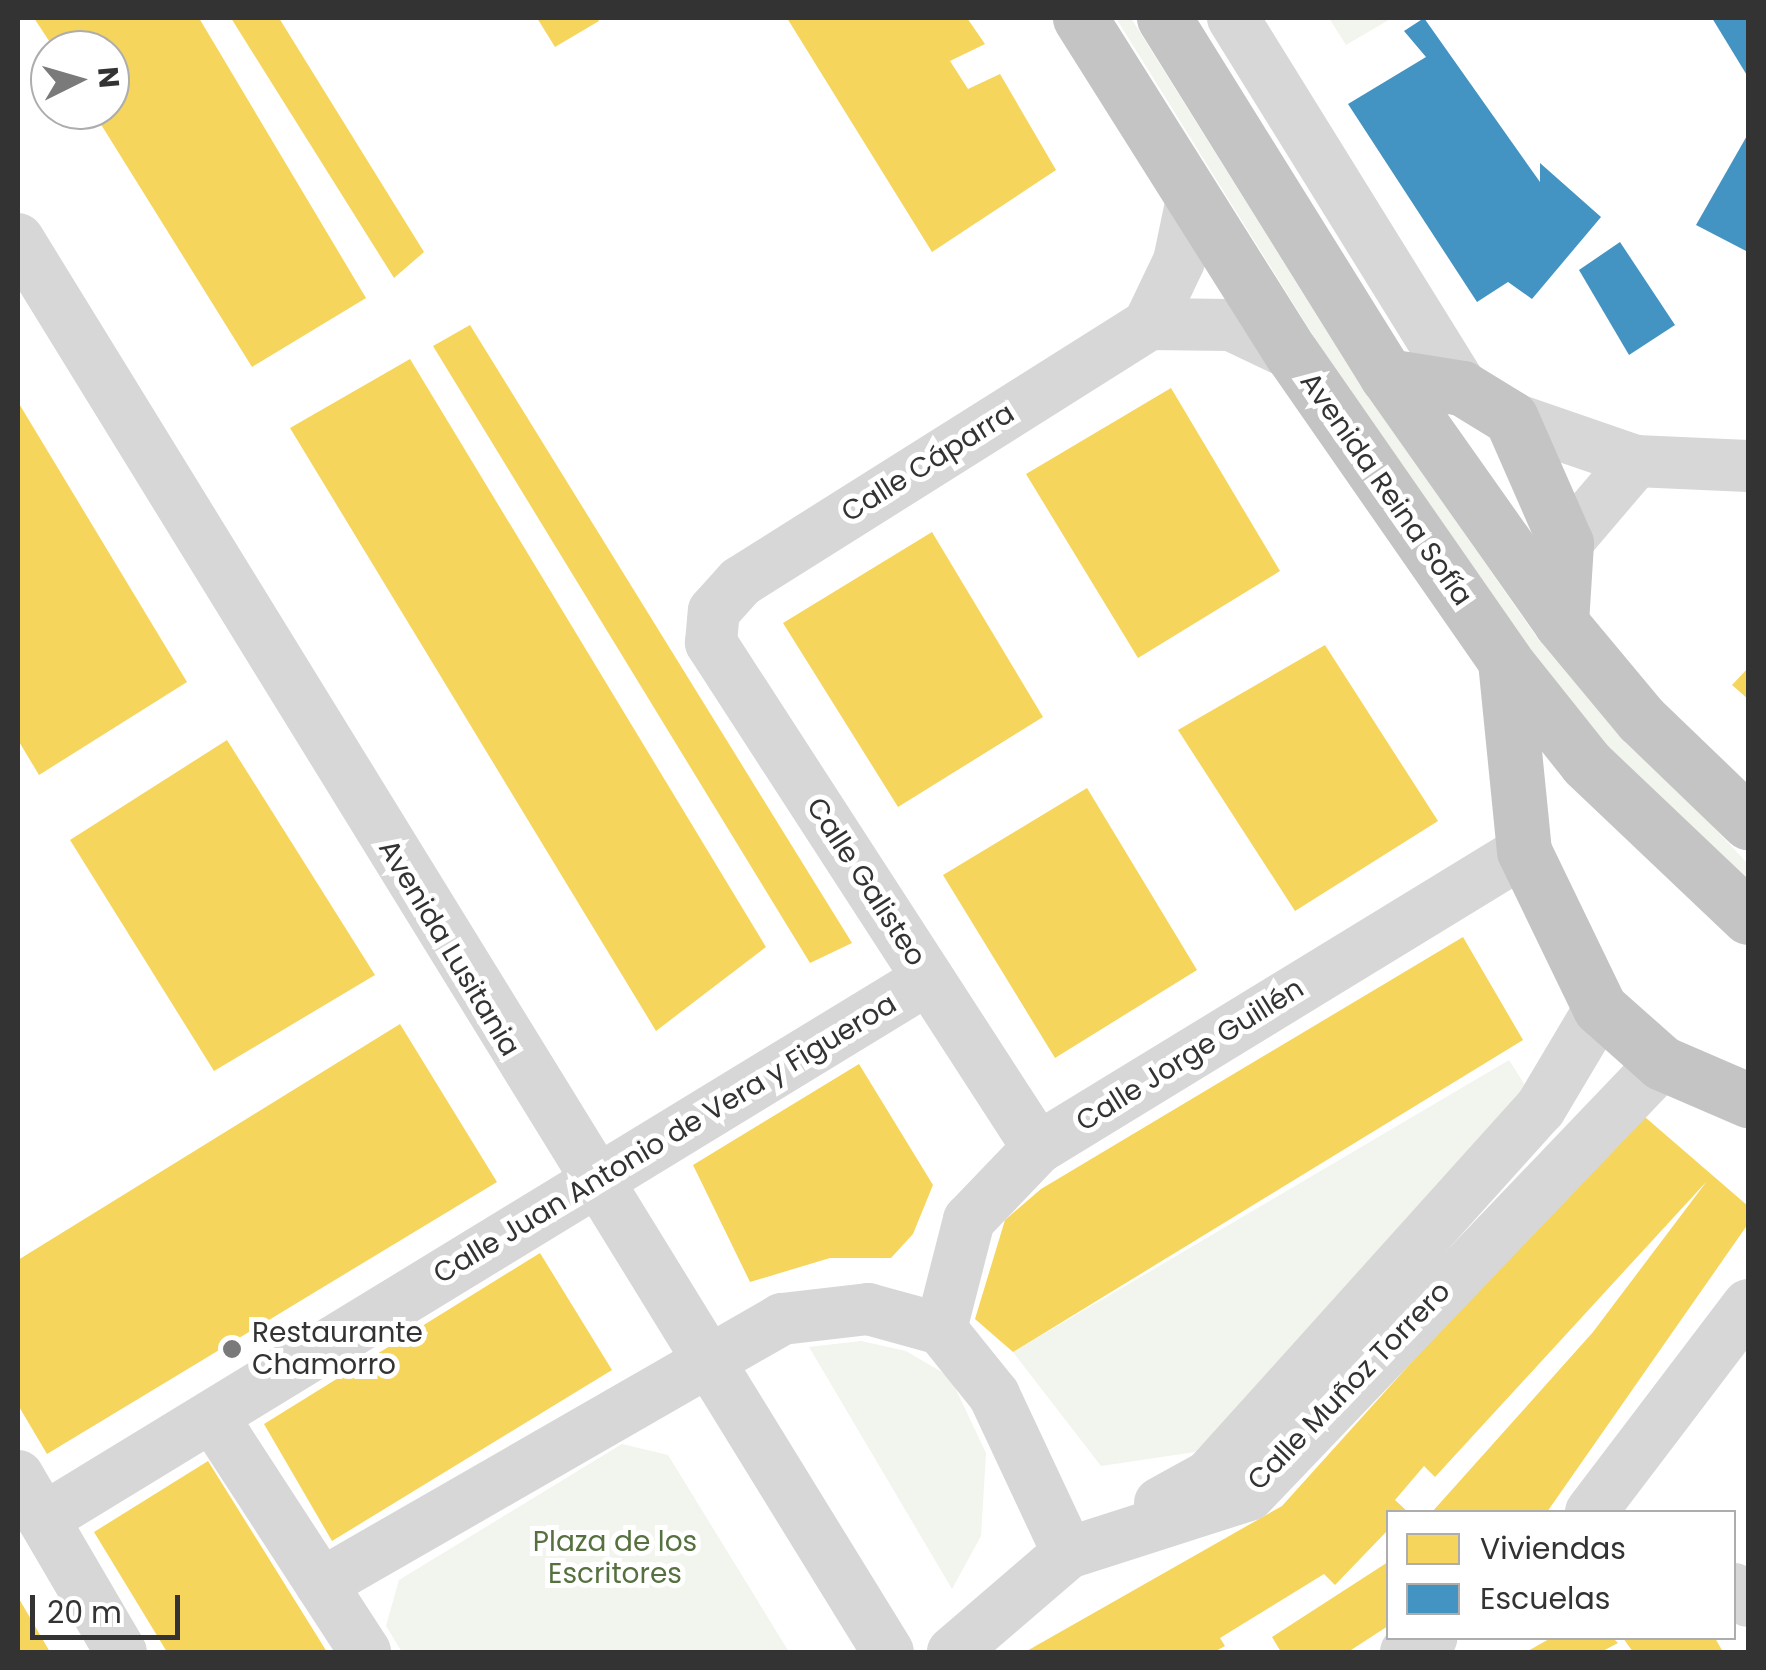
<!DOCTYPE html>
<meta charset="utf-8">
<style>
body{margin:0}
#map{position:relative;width:1766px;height:1670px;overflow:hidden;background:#fff;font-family:Poppins,sans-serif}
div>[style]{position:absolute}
.green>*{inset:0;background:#f1f5ed}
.homes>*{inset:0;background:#f6d55c}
.schools>*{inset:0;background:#4393c3}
.street>*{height:52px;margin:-26px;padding:0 26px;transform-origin:26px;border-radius:26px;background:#d7d7d7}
.highway>*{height:55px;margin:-27.5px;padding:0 27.5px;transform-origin:27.5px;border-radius:27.5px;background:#c4c4c4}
.dots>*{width:28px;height:28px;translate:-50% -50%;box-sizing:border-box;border:5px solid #fff;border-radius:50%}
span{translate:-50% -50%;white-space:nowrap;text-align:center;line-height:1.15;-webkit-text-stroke:10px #fff;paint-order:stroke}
.street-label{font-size:28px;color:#333}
.poi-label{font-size:28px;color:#333}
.left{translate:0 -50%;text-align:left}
.park-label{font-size:28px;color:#56703f}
.frame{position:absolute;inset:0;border:20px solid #333;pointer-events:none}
.legend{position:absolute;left:1386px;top:1510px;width:350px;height:130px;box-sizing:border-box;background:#fff;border:2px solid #adadad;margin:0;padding:12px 18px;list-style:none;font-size:30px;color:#333}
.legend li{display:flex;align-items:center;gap:20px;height:50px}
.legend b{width:50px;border:2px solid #adadad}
.north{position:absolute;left:30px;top:30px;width:100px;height:100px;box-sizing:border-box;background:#fff;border:2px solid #adadad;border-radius:50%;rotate:85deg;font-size:28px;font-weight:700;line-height:40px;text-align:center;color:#333}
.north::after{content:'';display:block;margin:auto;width:35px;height:45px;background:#7a7a7a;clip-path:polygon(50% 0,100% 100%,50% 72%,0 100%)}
.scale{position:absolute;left:30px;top:1595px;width:150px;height:45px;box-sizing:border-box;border:5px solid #333;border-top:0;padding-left:12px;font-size:30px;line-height:35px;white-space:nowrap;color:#333;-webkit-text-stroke:8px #fff;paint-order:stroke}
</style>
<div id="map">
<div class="green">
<i style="clip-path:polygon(1116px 18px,1131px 18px,1354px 375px,1538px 639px,1748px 864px,1748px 883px,1608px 746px,1526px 648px,1342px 382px)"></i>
<i style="clip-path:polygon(1329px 18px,1392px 18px,1346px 45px)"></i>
<i style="clip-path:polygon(1509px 1060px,1540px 1109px,1195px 1452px,1101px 1466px,1013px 1352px)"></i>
<i style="clip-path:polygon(861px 1341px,906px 1351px,950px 1377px,986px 1453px,981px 1536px,952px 1589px,809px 1347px)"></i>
<i style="clip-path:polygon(622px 1444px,668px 1455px,789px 1652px,402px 1652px,386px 1626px,399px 1580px)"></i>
</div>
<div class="homes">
<i style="clip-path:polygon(34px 18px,199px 18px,366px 298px,252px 367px,92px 110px,110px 110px,110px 50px,55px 50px)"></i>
<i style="clip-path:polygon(231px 18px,279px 18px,424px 252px,394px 278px)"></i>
<i style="clip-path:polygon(537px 18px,597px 18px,599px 21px,555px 47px)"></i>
<i style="clip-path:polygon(787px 18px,967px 18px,985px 44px,950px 61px,968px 89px,1000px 74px,1056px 170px,932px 252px)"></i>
<i style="clip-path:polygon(470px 325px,852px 943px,810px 963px,433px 346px)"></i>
<i style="clip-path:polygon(410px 359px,766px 947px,656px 1031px,290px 428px)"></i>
<i style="clip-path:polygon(1171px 388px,1280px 571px,1138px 658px,1026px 474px)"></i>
<i style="clip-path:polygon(18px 402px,187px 682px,39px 775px,18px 740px)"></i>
<i style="clip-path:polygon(932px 532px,1043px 717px,898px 807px,783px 623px)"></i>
<i style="clip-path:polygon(1325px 645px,1438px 821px,1295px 911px,1178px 730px)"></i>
<i style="clip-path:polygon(1748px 668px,1748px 699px,1732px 685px)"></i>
<i style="clip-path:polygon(227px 740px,375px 975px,214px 1071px,70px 840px)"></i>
<i style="clip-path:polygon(1087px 788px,1197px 970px,1055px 1058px,943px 875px)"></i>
<i style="clip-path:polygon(1463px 937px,1523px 1040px,1013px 1352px,975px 1319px,1005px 1220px,1041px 1189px)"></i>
<i style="clip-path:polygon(400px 1024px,497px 1182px,47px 1454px,18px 1405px,18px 1260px)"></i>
<i style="clip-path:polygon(859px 1064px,933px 1185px,913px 1234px,891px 1258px,830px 1258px,750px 1282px,693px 1165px)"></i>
<i style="clip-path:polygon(1638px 1111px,1748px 1206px,1748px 1224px,1547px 1512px,1432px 1512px,1593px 1332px,1707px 1181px,1435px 1477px,1424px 1466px,1395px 1500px,1408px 1512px,1388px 1512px,1388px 1530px,1335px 1585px,1324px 1574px,1220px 1638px,1225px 1646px,1214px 1652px,1025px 1652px,1282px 1506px)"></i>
<i style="clip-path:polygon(540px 1253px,612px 1370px,332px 1541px,264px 1424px)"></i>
<i style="clip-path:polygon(208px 1461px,327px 1652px,167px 1652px,94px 1532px)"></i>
<i style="clip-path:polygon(1388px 1562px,1388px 1626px,1348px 1652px,1281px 1652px,1272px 1637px)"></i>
<i style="clip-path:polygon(18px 1597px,50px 1652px,18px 1652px)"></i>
<i style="clip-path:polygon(1551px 1638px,1613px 1638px,1618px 1643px,1601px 1652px,1526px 1652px)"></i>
<i style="clip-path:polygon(1623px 1638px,1715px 1638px,1723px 1652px,1633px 1652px)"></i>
</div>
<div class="schools">
<i style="clip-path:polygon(1424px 18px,1540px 182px,1540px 163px,1601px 217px,1532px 299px,1508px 282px,1477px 302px,1348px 104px,1426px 57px,1404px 31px)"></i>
<i style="clip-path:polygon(1712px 18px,1748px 18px,1748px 77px)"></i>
<i style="clip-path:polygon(1748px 134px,1748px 252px,1696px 225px)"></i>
<i style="clip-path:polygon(1620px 242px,1675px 325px,1629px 355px,1579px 270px)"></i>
</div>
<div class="street">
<i style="left:1233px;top:18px;width:435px;rotate:58.2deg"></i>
<i style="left:18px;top:239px;width:1659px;rotate:58.38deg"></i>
<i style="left:1149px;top:324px;width:82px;rotate:0.7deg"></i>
<i style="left:1231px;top:325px;width:68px;rotate:25.4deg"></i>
<i style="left:1511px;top:418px;width:132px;rotate:19deg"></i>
<i style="left:1636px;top:461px;width:112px;rotate:2.6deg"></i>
<i style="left:1566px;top:543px;width:108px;rotate:-49.5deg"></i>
<i style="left:1038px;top:1148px;width:602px;rotate:-122.92deg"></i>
<i style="left:711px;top:643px;width:32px;rotate:-85deg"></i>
<i style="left:714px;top:611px;width:39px;rotate:-48deg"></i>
<i style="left:740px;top:582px;width:484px;rotate:-32.2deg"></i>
<i style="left:1149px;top:324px;width:70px;rotate:-64.5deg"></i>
<i style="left:1179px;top:261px;width:63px;rotate:-78.2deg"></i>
<i style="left:941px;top:1329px;width:113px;rotate:-75.6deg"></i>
<i style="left:969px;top:1220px;width:100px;rotate:-46.2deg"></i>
<i style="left:1038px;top:1148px;width:570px;rotate:-31.43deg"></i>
<i style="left:212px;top:1416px;width:281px;rotate:57deg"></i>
<i style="left:18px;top:1476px;width:204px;rotate:59.7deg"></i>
<i style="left:1160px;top:1503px;width:56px;rotate:-28.9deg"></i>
<i style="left:1209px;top:1476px;width:494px;rotate:-48deg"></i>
<i style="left:1540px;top:1109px;width:117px;rotate:-59.3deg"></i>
<i style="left:1591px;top:1512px;width:260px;rotate:-52.8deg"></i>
<i style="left:43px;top:1519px;width:1037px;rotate:-31.39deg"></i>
<i style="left:1068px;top:1553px;width:190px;rotate:-17.8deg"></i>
<i style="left:1249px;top:1495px;width:598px;rotate:-46.29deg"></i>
<i style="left:321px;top:1584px;width:532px;rotate:-29.89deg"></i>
<i style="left:782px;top:1319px;width:87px;rotate:-6.6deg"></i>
<i style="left:868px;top:1309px;width:76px;rotate:15.3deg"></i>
<i style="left:941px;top:1329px;width:85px;rotate:51.2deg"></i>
<i style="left:994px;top:1395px;width:174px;rotate:64.9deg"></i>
<i style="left:1068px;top:1553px;width:152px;rotate:139.3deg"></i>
<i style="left:1734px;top:1589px;width:18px;rotate:41deg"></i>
<i style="left:1406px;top:1652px;width:29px;rotate:-29deg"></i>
</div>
<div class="highway">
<i style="left:1080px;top:18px;width:397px;rotate:57.8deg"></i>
<i style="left:1292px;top:354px;width:374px;rotate:55.2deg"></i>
<i style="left:1505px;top:661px;width:130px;rotate:51.5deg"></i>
<i style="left:1586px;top:763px;width:224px;rotate:43.5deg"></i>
<i style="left:1164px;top:18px;width:422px;rotate:58.1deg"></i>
<i style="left:1387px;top:376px;width:302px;rotate:54.8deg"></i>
<i style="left:1561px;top:623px;width:125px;rotate:50.2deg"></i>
<i style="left:1641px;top:719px;width:149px;rotate:43.9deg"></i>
<i style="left:1387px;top:376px;width:76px;rotate:9.1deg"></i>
<i style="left:1462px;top:388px;width:57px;rotate:31.5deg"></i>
<i style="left:1511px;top:418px;width:137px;rotate:66.3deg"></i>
<i style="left:1566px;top:543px;width:80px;rotate:93.6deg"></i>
<i style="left:1505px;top:661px;width:191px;rotate:84.3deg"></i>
<i style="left:1524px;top:851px;width:174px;rotate:64.2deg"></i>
<i style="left:1600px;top:1008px;width:83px;rotate:41.6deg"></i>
<i style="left:1662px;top:1063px;width:94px;rotate:23.3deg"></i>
</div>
<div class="dots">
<i style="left:232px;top:1349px;background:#7a7a7a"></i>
</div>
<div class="street-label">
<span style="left:928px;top:463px;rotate:-32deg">Calle Cáparra</span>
<span style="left:1386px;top:489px;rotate:55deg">Avenida Reina Sofía</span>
<span style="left:866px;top:882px;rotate:57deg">Calle Galisteo</span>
<span style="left:449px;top:948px;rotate:59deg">Avenida Lusitania</span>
<span style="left:1190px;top:1055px;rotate:-32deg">Calle Jorge Guillén</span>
<span style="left:665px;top:1139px;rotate:-31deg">Calle Juan Antonio de Vera y Figueroa</span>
<span style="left:1349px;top:1386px;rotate:-46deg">Calle Muñoz Torrero</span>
</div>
<div class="poi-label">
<span class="left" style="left:252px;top:1349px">Restaurante<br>Chamorro</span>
</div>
<div class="park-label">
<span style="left:615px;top:1558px">Plaza de los<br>Escritores</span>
</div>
<div class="frame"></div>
<ul class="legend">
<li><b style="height:28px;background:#f6d55c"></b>Viviendas</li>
<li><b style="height:28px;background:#4393c3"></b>Escuelas</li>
</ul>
<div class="north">N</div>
<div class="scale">20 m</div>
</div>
